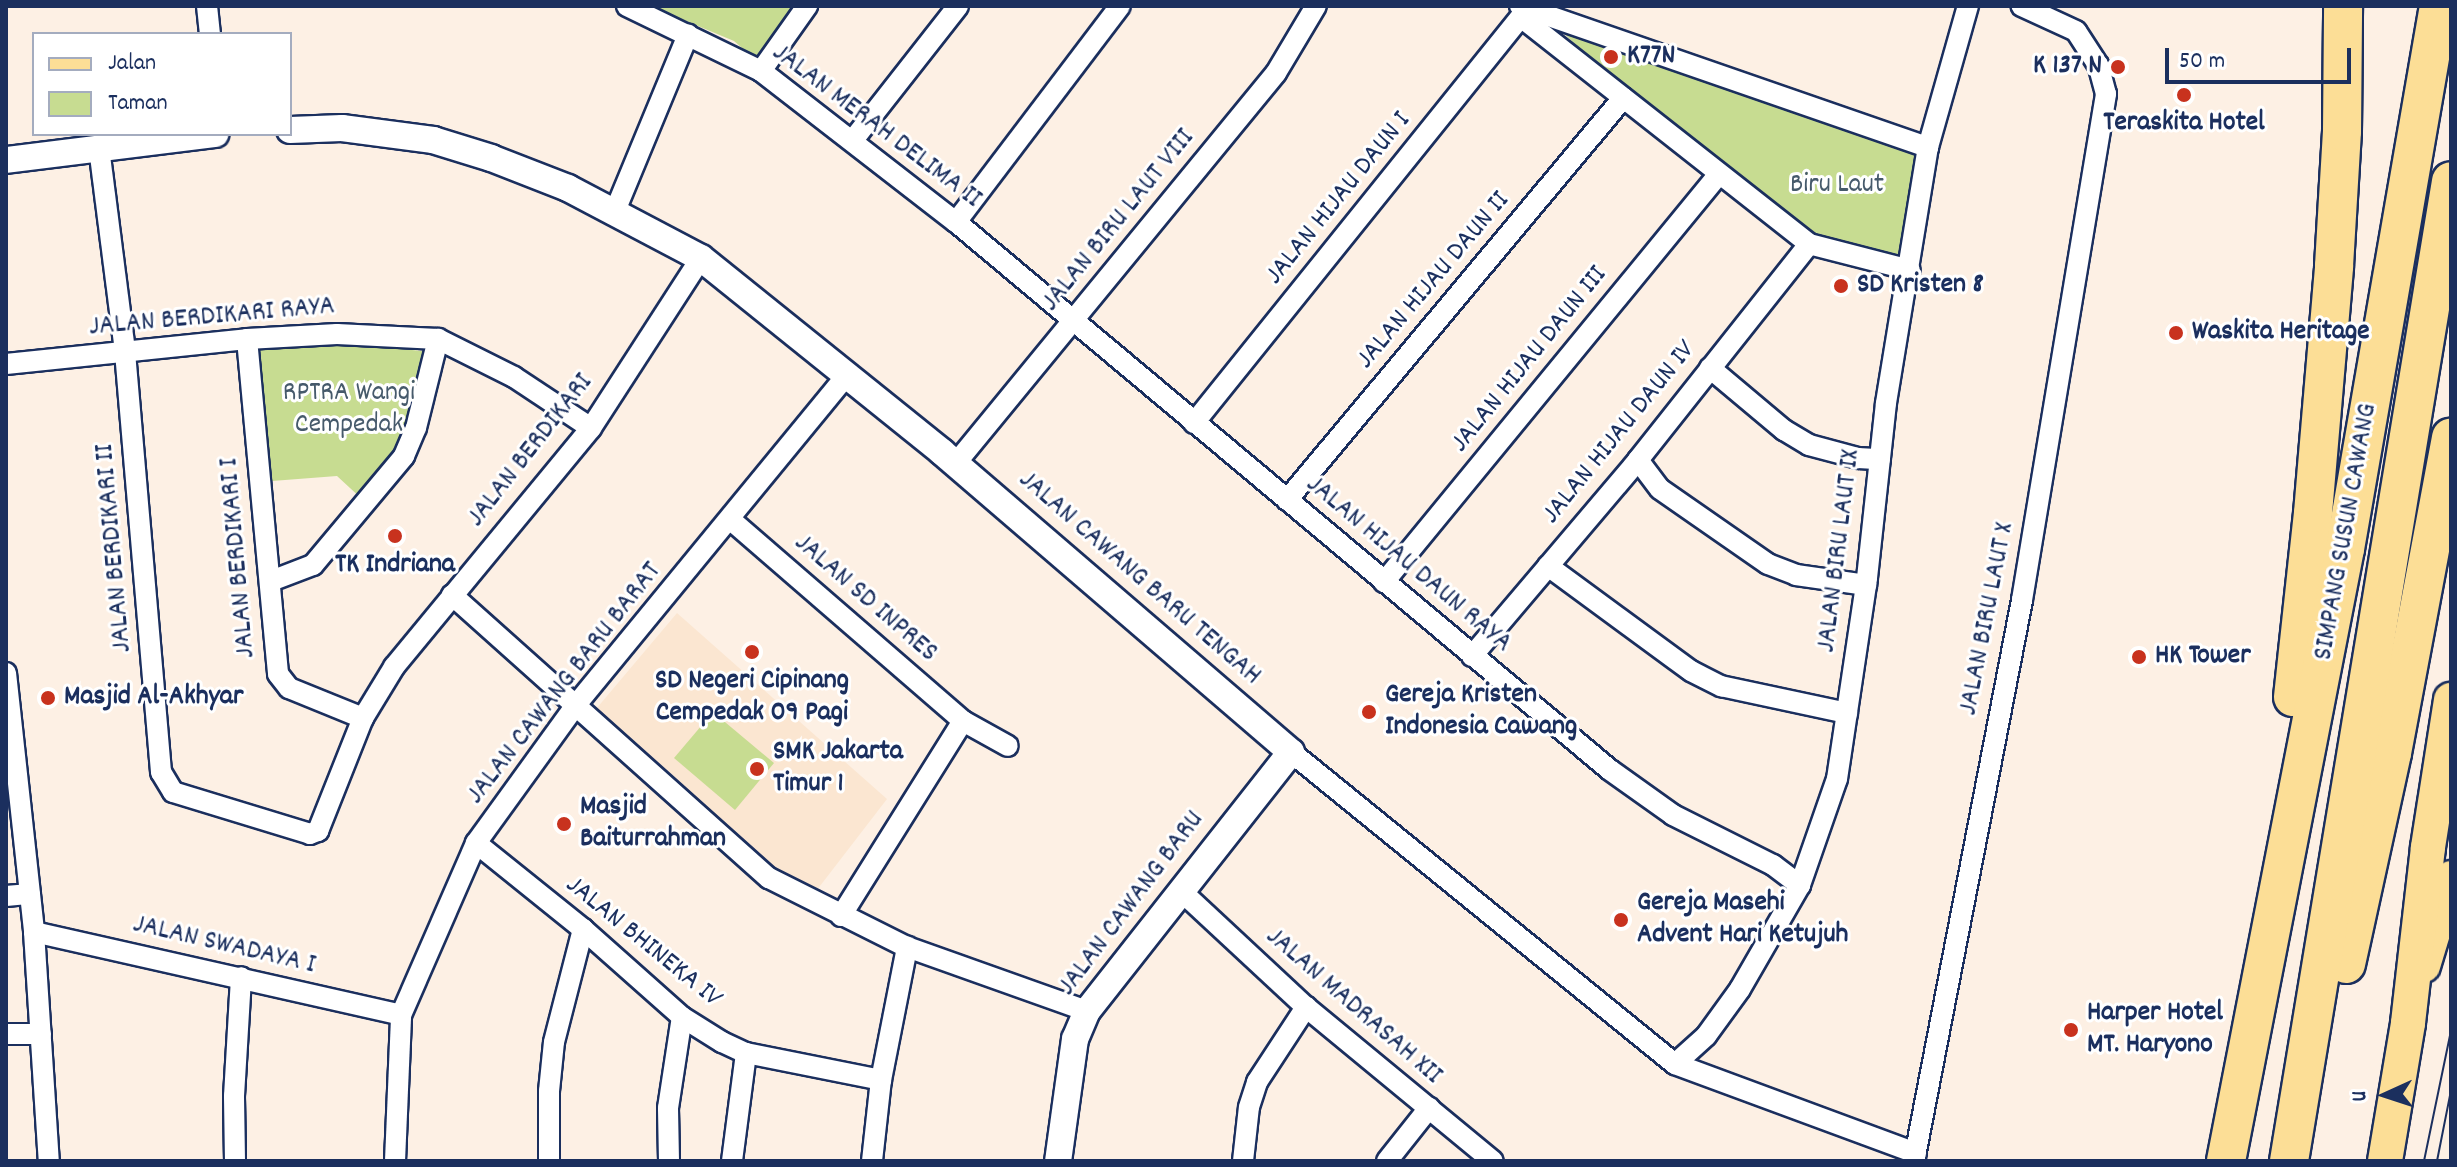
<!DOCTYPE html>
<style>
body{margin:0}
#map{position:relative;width:2457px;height:1167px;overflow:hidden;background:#fdf0e4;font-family:Dekko,sans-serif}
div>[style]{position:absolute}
.built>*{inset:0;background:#fbe6d1}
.green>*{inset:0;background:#c7dc91}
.roads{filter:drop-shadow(2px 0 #1b2f5e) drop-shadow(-2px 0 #1b2f5e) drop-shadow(0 2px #1b2f5e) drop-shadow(0 -2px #1b2f5e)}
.minor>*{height:20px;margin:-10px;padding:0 10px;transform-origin:10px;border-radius:10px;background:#fff}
.tertiary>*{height:26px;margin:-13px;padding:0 13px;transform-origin:13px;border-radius:13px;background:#fff}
.primary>*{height:32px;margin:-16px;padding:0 16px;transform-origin:16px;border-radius:16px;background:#fcde96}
.trunk>*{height:34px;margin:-17px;padding:0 17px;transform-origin:17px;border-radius:17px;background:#fcde96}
.motorway>*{height:38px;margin:-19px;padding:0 19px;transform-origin:19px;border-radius:19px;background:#fcde96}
.tram>*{height:2px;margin:-1px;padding:0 1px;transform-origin:1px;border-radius:1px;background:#1b2f5e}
.dots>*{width:22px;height:22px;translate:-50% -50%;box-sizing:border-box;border:4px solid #fff;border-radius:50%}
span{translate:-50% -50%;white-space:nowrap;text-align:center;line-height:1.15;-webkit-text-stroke:6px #fff;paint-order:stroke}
.poi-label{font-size:28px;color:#1b2f5e;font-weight:700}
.left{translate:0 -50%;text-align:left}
.right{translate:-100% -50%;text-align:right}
.street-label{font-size:28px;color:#1b2f5e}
.park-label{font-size:28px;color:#465a6b}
.frame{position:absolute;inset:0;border:8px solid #1b2f5e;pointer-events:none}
.legend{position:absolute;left:32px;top:32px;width:260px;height:104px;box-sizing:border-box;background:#fff;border:2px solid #a4acbf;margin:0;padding:10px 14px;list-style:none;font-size:24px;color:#1b2f5e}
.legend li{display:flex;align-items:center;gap:16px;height:40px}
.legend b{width:40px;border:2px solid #a4acbf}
.north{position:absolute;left:2345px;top:1055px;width:80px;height:80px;-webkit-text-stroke:6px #fff;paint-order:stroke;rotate:267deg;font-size:22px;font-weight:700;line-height:32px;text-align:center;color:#1b2f5e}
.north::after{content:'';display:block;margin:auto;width:28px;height:36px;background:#1b2f5e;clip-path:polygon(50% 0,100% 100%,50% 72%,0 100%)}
.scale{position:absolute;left:2165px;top:48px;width:186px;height:36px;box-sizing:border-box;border:4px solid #1b2f5e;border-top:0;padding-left:10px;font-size:24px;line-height:28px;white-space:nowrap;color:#1b2f5e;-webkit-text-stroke:6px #fff;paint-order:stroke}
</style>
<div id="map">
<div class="built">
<i style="clip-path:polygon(677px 613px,887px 799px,810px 899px,596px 709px)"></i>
</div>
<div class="green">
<i style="clip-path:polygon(650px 6px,799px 6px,756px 60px,734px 41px)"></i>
<i style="clip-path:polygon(1552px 22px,1752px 91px,1921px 158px,1903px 263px,1810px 237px,1610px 78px)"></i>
<i style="clip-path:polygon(355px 344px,431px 352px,408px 442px,363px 500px,337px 476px,272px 481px,259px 348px)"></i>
<i style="clip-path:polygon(713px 712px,774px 763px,735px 810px,674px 758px)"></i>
</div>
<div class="roads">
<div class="minor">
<i style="left:207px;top:6px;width:28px;rotate:84deg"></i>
<i style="left:627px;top:6px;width:149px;rotate:25.9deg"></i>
<i style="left:761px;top:71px;width:247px;rotate:37.8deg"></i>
<i style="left:956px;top:222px;width:853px;rotate:39.96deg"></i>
<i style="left:1610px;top:770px;width:77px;rotate:35.5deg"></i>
<i style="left:1673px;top:815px;width:112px;rotate:26.6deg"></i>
<i style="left:1773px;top:865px;width:34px;rotate:37deg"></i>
<i style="left:1520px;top:6px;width:432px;rotate:19.1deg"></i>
<i style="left:1522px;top:18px;width:365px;rotate:38.2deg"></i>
<i style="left:1809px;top:244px;width:104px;rotate:14.4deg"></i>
<i style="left:761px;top:71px;width:80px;rotate:-54.7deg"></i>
<i style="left:853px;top:140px;width:170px;rotate:-51.9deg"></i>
<i style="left:99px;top:148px;width:206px;rotate:82.7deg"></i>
<i style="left:125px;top:352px;width:422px;rotate:85.1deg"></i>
<i style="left:161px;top:772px;width:23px;rotate:59deg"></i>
<i style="left:173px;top:792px;width:143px;rotate:17deg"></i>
<i style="left:310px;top:834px;width:9px;rotate:-21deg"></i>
<i style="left:318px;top:831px;width:122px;rotate:-68.3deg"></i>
<i style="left:363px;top:718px;width:60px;rotate:-58.7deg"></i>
<i style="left:394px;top:667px;width:310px;rotate:-50.5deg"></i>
<i style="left:591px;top:428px;width:202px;rotate:-57.1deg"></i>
<i style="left:615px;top:211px;width:191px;rotate:-67.5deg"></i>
<i style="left:956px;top:222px;width:271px;rotate:-52.8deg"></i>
<i style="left:247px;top:339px;width:336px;rotate:84.7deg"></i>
<i style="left:278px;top:674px;width:18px;rotate:52deg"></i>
<i style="left:289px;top:688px;width:80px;rotate:22.1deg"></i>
<i style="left:6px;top:364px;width:242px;rotate:-5.9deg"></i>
<i style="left:247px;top:339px;width:90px;rotate:-3.2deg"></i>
<i style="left:337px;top:334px;width:101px;rotate:2.8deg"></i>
<i style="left:438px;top:339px;width:85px;rotate:26.6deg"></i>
<i style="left:514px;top:377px;width:92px;rotate:33.5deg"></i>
<i style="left:1710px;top:368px;width:97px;rotate:40deg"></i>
<i style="left:1784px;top:430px;width:29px;rotate:31deg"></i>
<i style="left:1809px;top:445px;width:51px;rotate:14.9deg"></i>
<i style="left:1858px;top:458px;width:22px;rotate:3deg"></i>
<i style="left:1194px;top:423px;width:531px;rotate:-51.19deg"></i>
<i style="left:1638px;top:460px;width:36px;rotate:53deg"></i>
<i style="left:1660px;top:489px;width:131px;rotate:34.8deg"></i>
<i style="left:1768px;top:564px;width:30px;rotate:21deg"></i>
<i style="left:1796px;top:575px;width:71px;rotate:8.1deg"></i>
<i style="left:956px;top:463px;width:504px;rotate:-50.63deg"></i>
<i style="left:1276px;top:73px;width:78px;rotate:-59.2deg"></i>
<i style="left:1287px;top:500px;width:524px;rotate:-50.11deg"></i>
<i style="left:731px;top:520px;width:307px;rotate:40.9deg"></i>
<i style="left:1548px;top:566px;width:177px;rotate:36.3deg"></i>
<i style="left:1691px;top:671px;width:34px;rotate:27deg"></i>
<i style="left:1721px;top:686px;width:129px;rotate:12.1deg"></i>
<i style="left:271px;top:581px;width:45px;rotate:-20.9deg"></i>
<i style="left:313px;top:565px;width:142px;rotate:-50.1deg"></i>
<i style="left:404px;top:456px;width:30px;rotate:-67deg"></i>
<i style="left:416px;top:428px;width:92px;rotate:-76.1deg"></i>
<i style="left:1384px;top:582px;width:528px;rotate:-50.61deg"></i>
<i style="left:452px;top:595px;width:425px;rotate:41.8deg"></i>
<i style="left:769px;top:878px;width:154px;rotate:26.6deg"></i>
<i style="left:907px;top:947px;width:191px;rotate:19.6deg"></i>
<i style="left:1472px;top:656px;width:257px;rotate:-49.7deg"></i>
<i style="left:1638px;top:460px;width:275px;rotate:-51.6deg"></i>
<i style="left:6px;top:673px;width:261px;rotate:83.8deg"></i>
<i style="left:34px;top:932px;width:229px;rotate:86.3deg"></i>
<i style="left:1291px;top:752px;width:495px;rotate:39.1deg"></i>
<i style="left:1675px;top:1064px;width:257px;rotate:20.3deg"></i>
<i style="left:476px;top:843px;width:137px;rotate:38.8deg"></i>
<i style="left:583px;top:929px;width:132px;rotate:41.6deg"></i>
<i style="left:682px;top:1017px;width:47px;rotate:32deg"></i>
<i style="left:722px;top:1042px;width:26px;rotate:25deg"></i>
<i style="left:746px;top:1053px;width:138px;rotate:11.3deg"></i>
<i style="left:1181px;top:891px;width:171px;rotate:42.9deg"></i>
<i style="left:1306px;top:1007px;width:242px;rotate:39.5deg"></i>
<i style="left:6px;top:896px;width:24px;rotate:-5deg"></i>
<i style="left:841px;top:916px;width:230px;rotate:-58deg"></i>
<i style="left:963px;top:721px;width:51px;rotate:29.1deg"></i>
<i style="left:34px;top:932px;width:376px;rotate:12.7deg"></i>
<i style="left:6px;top:1034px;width:35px"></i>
<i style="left:1675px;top:1064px;width:42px;rotate:-42.1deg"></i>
<i style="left:1706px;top:1036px;width:58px;rotate:-54.1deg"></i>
<i style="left:1740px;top:989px;width:120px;rotate:-60deg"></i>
<i style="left:1800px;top:885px;width:112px;rotate:-70.8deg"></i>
<i style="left:1837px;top:779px;width:203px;rotate:-81.5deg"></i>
<i style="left:1867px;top:578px;width:176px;rotate:-83.8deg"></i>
<i style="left:1886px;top:403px;width:259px;rotate:-80.7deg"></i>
<i style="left:1928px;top:147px;width:147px;rotate:-74.2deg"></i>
<i style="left:235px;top:1161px;width:65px;rotate:-90.9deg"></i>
<i style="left:234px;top:1096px;width:119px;rotate:-86.6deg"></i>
<i style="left:395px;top:1161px;width:146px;rotate:-87.6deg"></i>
<i style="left:401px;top:1015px;width:188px;rotate:-66.4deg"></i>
<i style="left:476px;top:843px;width:169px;rotate:-54.1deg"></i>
<i style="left:575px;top:706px;width:430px;rotate:-50.6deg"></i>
<i style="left:549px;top:1161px;width:70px;rotate:-90deg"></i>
<i style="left:549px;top:1091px;width:49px;rotate:-84.2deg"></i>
<i style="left:554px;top:1042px;width:117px;rotate:-75.6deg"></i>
<i style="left:669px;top:1161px;width:53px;rotate:-91.1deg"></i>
<i style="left:668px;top:1108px;width:92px;rotate:-81.3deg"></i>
<i style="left:732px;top:1161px;width:109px;rotate:-82.6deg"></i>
<i style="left:872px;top:1161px;width:81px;rotate:-83.7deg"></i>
<i style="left:881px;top:1080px;width:136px;rotate:-78.9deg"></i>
<i style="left:1243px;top:1161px;width:54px;rotate:-83.7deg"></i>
<i style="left:1249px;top:1107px;width:26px;rotate:-72deg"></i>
<i style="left:1257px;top:1082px;width:90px;rotate:-56.8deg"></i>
<i style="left:1387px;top:1161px;width:68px;rotate:-51.6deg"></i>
<i style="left:1914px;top:1161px;width:571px;rotate:-79.1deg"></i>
<i style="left:2022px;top:600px;width:513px;rotate:-80.57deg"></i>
<i style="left:2106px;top:94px;width:30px;rotate:-105deg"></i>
<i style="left:2098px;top:65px;width:40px;rotate:-122.9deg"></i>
<i style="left:2076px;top:31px;width:60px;rotate:-155.2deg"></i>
</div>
<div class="tertiary">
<i style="left:290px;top:130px;width:52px;rotate:-2.2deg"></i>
<i style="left:342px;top:128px;width:92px;rotate:7.5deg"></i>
<i style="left:433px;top:140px;width:61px;rotate:17.2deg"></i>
<i style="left:491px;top:158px;width:83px;rotate:21.3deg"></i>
<i style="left:568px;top:188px;width:150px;rotate:27.8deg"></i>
<i style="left:701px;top:258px;width:309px;rotate:38.8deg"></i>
<i style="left:942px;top:452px;width:460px;rotate:40.7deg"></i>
<i style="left:1291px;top:752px;width:330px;rotate:128.2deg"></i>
<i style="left:1087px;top:1011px;width:30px;rotate:113deg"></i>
<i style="left:1075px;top:1039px;width:123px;rotate:97.9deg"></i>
<i style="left:6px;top:160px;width:211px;rotate:-7.1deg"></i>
</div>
<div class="primary">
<i style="left:2424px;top:966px;width:93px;rotate:-73.1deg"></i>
</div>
<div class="trunk">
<i style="left:2385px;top:1161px;width:140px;rotate:-80.5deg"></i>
<i style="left:2408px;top:1023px;width:177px;rotate:-83.5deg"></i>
<i style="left:2428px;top:847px;width:149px;rotate:-81.1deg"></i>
</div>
<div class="motorway">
<i style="left:2293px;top:697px;width:185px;rotate:-83.8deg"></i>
<i style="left:2313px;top:513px;width:248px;rotate:-85.1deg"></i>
<i style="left:2334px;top:266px;width:135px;rotate:-86.6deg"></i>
<i style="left:2342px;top:131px;width:125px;rotate:-89.5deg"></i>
<i style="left:2346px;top:964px;width:216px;rotate:-77.7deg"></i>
<i style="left:2392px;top:753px;width:321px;rotate:-79.4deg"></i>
<i style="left:2226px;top:1161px;width:623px;rotate:-79deg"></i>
<i style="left:2345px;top:549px;width:551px;rotate:-80.18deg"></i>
<i style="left:2289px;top:1161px;width:993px;rotate:-80.61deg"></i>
</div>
</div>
<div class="tram">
<i style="left:2424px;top:1161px;width:133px;rotate:-78.3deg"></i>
<i style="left:2437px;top:1161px;width:72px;rotate:-78.8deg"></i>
</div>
<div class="dots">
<i style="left:1611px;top:57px;background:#c8321e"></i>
<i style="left:2118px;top:67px;background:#c8321e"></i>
<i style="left:2184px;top:95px;background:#c8321e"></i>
<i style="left:1841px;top:286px;background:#c8321e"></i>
<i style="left:2176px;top:333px;background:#c8321e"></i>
<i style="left:395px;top:536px;background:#c8321e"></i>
<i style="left:752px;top:652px;background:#c8321e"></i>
<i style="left:2139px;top:657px;background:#c8321e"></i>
<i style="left:48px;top:698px;background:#c8321e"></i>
<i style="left:1369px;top:712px;background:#c8321e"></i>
<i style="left:757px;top:769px;background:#c8321e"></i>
<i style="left:564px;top:824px;background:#c8321e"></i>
<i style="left:1621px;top:920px;background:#c8321e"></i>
<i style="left:2071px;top:1030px;background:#c8321e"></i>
</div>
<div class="poi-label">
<span class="left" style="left:1627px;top:57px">K77N</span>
<span class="right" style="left:2102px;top:67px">K 137 N</span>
<span style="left:2184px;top:124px">Teraskita Hotel</span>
<span class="left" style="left:1857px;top:286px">SD Kristen 8</span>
<span class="left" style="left:2192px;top:333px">Waskita Heritage</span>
<span style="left:395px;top:566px">TK Indriana</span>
<span class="left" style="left:2155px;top:657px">HK Tower</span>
<span style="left:752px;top:698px">SD Negeri Cipinang<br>Cempedak 09 Pagi</span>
<span class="left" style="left:1385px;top:712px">Gereja Kristen<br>Indonesia Cawang</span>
<span class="left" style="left:64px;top:698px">Masjid Al-Akhyar</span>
<span class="left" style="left:773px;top:769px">SMK Jakarta<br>Timur 1</span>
<span class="left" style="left:580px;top:824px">Masjid<br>Baiturrahman</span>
<span class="left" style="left:1637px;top:920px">Gereja Masehi<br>Advent Hari Ketujuh</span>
<span class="left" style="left:2087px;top:1030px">Harper Hotel<br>MT. Haryono</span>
</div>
<div class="street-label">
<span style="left:876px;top:127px;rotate:37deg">JALAN MERAH DELIMA II</span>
<span style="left:1339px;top:199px;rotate:-51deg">JALAN HIJAU DAUN I</span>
<span style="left:1119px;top:221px;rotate:-51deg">JALAN BIRU LAUT VIII</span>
<span style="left:1434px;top:281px;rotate:-50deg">JALAN HIJAU DAUN II</span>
<span style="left:212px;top:318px;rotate:-5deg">JALAN BERDIKARI RAYA</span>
<span style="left:1530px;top:360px;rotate:-51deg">JALAN HIJAU DAUN III</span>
<span style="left:1620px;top:433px;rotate:-51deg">JALAN HIJAU DAUN IV</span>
<span style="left:531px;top:451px;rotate:-52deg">JALAN BERDIKARI</span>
<span style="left:2347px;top:532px;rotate:-80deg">SIMPANG SUSUN CAWANG</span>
<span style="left:115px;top:548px;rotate:-95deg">JALAN BERDIKARI II</span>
<span style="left:1840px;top:551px;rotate:-83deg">JALAN BIRU LAUT IX</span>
<span style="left:239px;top:558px;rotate:-95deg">JALAN BERDIKARI I</span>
<span style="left:1408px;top:565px;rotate:40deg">JALAN HIJAU DAUN RAYA</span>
<span style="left:1139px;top:579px;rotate:41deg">JALAN CAWANG BARU TENGAH</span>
<span style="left:865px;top:599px;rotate:41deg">JALAN SD INPRES</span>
<span style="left:1988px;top:619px;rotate:-79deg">JALAN BIRU LAUT X</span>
<span style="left:565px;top:684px;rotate:-52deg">JALAN CAWANG BARU BARAT</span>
<span style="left:1132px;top:904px;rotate:-53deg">JALAN CAWANG BARU</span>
<span style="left:643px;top:943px;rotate:39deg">JALAN BHINEKA IV</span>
<span style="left:224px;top:946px;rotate:13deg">JALAN SWADAYA I</span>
<span style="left:1353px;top:1007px;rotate:41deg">JALAN MADRASAH XII</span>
</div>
<div class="park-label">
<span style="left:1837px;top:186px">Biru Laut</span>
<span style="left:349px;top:410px">RPTRA Wangi<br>Cempedak</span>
</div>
<div class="frame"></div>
<ul class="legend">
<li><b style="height:10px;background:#fcde96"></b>Jalan</li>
<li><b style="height:22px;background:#c7dc91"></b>Taman</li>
</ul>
<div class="north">U</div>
<div class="scale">50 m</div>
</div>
